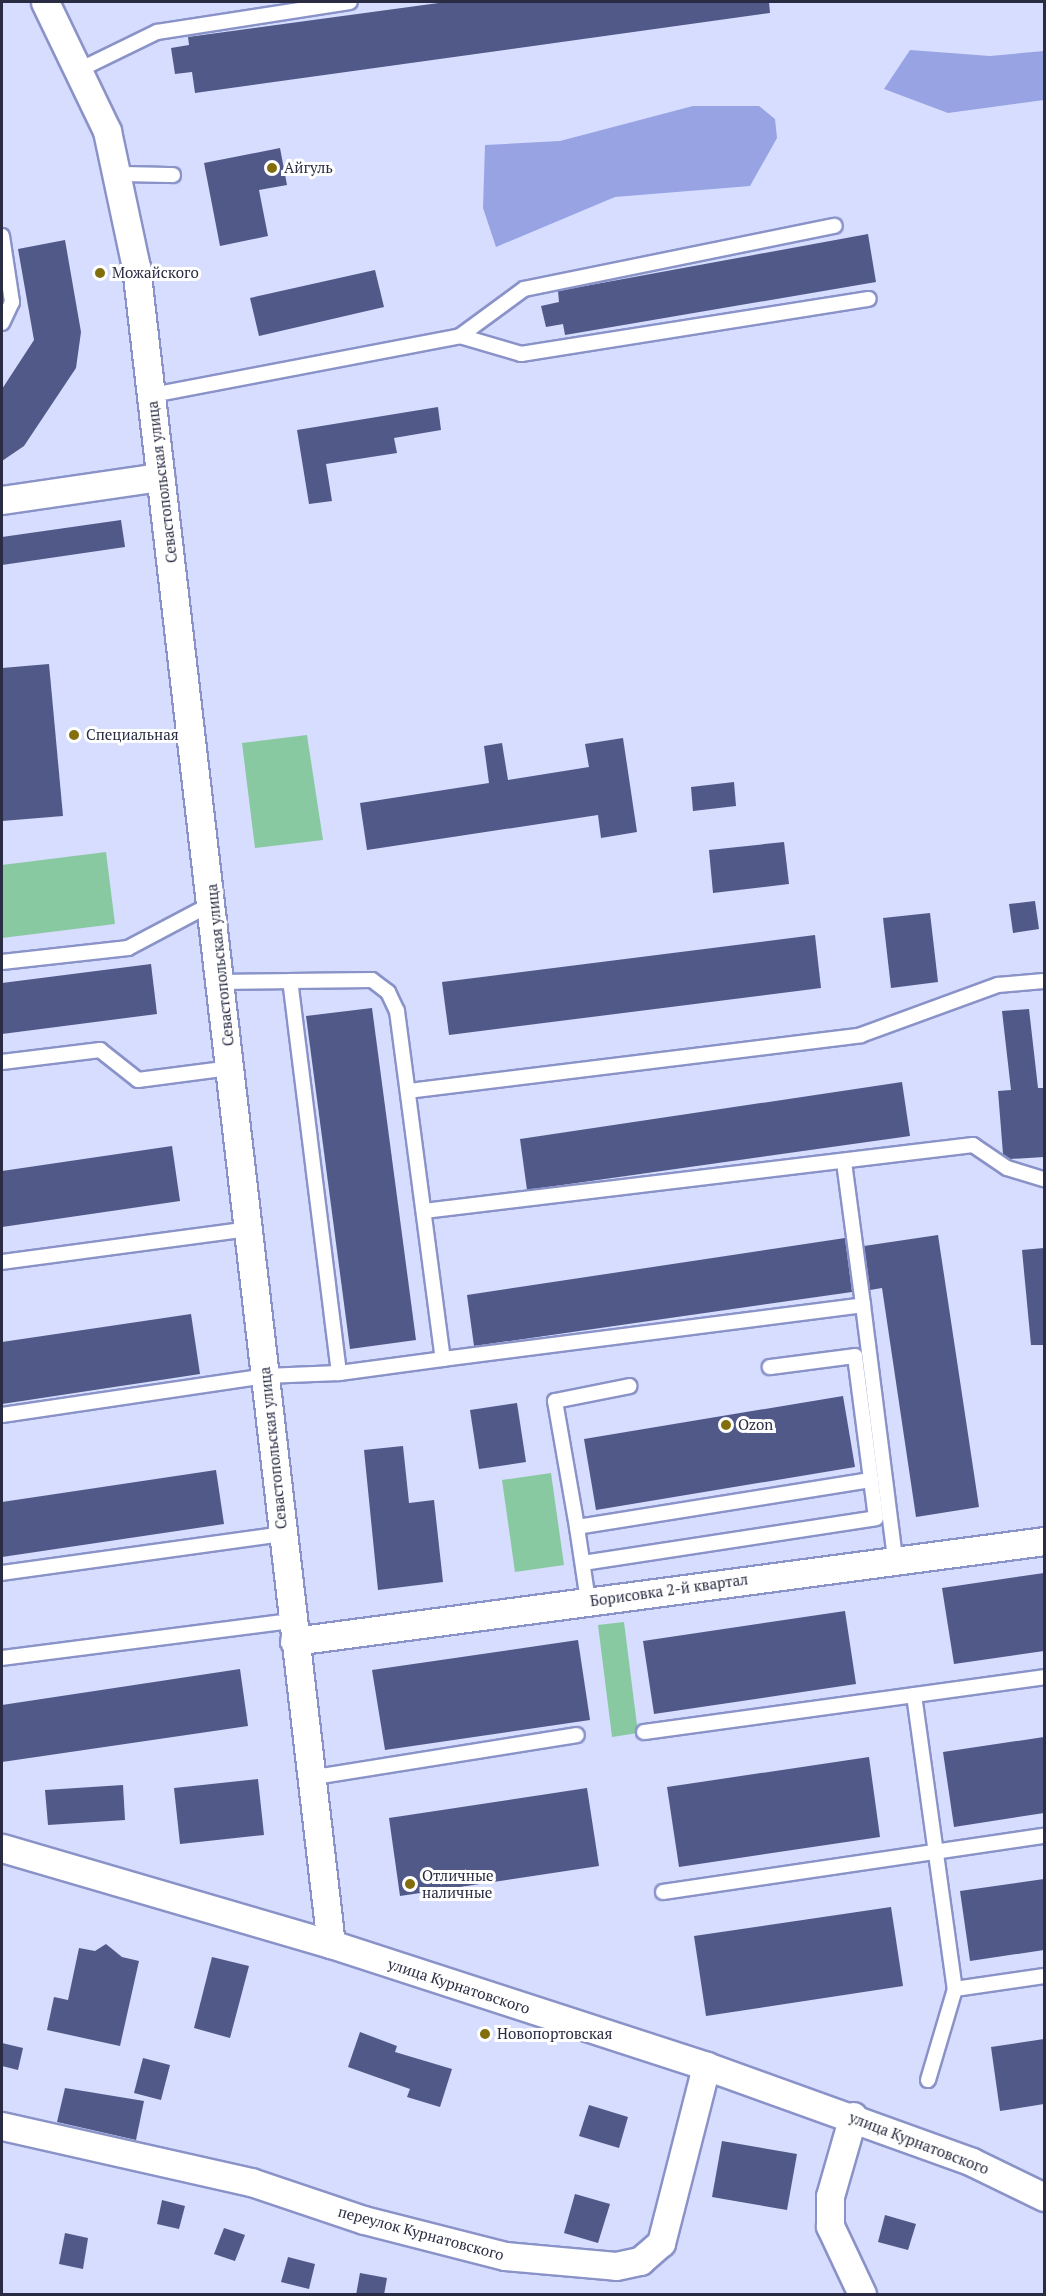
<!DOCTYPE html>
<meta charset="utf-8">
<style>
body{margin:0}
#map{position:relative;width:1046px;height:2296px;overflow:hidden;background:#d6ddfe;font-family:"PT Serif",serif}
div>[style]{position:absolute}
.green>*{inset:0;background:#89c9a1}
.water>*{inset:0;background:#98a3e3}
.building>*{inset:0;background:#515989}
.roads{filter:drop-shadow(2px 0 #8a93c8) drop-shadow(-2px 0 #8a93c8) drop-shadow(0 2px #8a93c8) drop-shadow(0 -2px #8a93c8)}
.lane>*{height:14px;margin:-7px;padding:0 7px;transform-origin:7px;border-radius:7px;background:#fff}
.street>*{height:27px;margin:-13.5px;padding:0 13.5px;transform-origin:13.5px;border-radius:13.5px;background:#fff}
.dots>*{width:16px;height:16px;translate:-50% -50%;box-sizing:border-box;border:3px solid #fff;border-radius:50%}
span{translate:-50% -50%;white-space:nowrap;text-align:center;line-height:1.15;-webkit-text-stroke:6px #fff;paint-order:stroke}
.poi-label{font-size:15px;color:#292c42}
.left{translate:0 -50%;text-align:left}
.street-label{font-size:15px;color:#292c42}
.frame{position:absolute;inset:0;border:3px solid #292c42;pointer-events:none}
</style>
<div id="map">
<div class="green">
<i style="clip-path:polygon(307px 735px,323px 840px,255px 848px,242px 743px)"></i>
<i style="clip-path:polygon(106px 852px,115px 924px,2px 938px,2px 865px)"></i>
<i style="clip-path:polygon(551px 1473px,564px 1565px,515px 1572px,502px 1480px)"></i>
<i style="clip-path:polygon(624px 1622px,638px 1733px,612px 1737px,598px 1625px)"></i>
</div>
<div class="water">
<i style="clip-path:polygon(910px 50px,990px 56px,1044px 51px,1044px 100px,948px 113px,884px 89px)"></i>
<i style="clip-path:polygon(693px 106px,759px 106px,775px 119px,777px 138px,750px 186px,615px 197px,496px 247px,483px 208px,485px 145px,560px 141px)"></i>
</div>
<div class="building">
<i style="clip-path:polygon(446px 2px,769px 2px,770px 13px,195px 93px,192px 72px,175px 74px,171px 48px,189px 45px,188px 37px)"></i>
<i style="clip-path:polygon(280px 148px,287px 185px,259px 190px,268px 236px,220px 246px,204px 163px)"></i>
<i style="clip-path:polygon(868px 234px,876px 282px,565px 335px,563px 324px,546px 327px,541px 306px,559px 302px,558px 291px)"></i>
<i style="clip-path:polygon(65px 240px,81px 332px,76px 368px,24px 446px,2px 461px,2px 389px,34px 340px,18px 249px)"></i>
<i style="clip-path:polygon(375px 270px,384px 307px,259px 336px,250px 298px)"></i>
<i style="clip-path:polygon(438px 407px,441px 430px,394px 438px,397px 453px,326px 464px,332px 501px,309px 504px,297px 430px)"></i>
<i style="clip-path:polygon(121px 520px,125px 547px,2px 565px,2px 537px)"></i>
<i style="clip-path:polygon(49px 664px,63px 816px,2px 821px,2px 668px)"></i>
<i style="clip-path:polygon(623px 738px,637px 832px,601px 838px,598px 815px,367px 850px,360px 803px,489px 783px,484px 746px,502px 743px,508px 780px,589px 767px,585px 744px)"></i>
<i style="clip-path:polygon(734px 782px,736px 806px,693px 811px,691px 787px)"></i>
<i style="clip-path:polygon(784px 842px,789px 884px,713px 893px,709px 850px)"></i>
<i style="clip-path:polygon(1035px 901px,1039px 929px,1013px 933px,1009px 904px)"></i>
<i style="clip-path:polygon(930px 913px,938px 982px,891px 988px,883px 918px)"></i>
<i style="clip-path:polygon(815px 935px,821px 988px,449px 1035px,442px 982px)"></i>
<i style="clip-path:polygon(151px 964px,157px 1014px,2px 1034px,2px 983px)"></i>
<i style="clip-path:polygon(372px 1008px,416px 1340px,350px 1349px,306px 1016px)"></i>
<i style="clip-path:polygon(1029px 1009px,1038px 1088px,1044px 1088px,1044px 1157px,1010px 1159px,1003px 1154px,998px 1091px,1011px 1090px,1002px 1011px)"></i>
<i style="clip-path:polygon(902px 1082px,910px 1136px,527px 1190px,520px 1139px)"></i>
<i style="clip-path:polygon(172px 1146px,180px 1201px,2px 1227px,2px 1171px)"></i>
<i style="clip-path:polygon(938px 1235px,979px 1507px,916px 1517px,882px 1288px,870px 1290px,864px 1246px)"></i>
<i style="clip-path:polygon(845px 1238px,852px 1292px,474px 1346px,467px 1295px)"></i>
<i style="clip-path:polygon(1044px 1248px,1044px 1345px,1031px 1345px,1022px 1250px)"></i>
<i style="clip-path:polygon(191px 1314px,200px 1374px,2px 1404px,2px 1342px)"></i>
<i style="clip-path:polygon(843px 1396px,855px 1467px,596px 1510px,584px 1439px)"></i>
<i style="clip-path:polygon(517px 1403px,526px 1462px,479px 1469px,470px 1410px)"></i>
<i style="clip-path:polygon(403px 1446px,409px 1503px,434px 1500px,443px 1582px,378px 1590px,364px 1450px)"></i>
<i style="clip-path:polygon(216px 1470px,224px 1524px,2px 1557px,2px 1502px)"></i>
<i style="clip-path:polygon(1044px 1573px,1044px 1651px,954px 1664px,942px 1588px)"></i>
<i style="clip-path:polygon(845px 1611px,856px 1684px,654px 1714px,643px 1641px)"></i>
<i style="clip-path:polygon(578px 1640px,590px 1720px,385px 1750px,372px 1670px)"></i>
<i style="clip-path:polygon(240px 1669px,248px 1726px,2px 1762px,2px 1705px)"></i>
<i style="clip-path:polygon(1044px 1737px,1044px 1813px,954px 1827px,943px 1752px)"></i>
<i style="clip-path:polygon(869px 1757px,880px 1837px,679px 1867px,667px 1787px)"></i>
<i style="clip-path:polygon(258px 1779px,264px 1835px,180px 1844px,174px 1788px)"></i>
<i style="clip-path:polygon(123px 1785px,125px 1820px,48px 1825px,45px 1790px)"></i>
<i style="clip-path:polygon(587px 1788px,599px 1866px,400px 1896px,389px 1818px)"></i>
<i style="clip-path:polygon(1044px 1879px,1044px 1950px,970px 1961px,960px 1891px)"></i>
<i style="clip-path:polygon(891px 1907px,903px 1986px,706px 2016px,694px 1936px)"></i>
<i style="clip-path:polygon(106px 1944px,122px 1957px,139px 1961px,120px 2046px,47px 2030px,54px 1997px,68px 2000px,79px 1948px,95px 1951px)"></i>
<i style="clip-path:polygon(212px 1957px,249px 1966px,230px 2038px,194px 2028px)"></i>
<i style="clip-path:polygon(360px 2032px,397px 2046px,395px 2052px,452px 2069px,440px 2107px,407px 2097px,410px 2089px,348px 2067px)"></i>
<i style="clip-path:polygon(1044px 2039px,1044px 2104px,1000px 2111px,991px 2047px)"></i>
<i style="clip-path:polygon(2px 2043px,23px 2048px,18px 2070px,2px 2066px)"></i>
<i style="clip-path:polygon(143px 2058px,170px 2065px,161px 2100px,134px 2093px)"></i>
<i style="clip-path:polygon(65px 2088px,144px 2101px,136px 2140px,57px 2122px)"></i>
<i style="clip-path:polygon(589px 2105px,628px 2117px,619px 2148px,579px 2136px)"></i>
<i style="clip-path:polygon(722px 2141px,797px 2154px,787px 2210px,712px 2197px)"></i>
<i style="clip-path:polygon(575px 2194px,610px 2204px,598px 2243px,564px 2233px)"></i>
<i style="clip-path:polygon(162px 2200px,185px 2206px,179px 2229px,157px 2224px)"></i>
<i style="clip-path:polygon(885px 2215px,916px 2224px,908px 2250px,878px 2242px)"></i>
<i style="clip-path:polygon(224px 2228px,245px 2235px,235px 2261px,214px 2254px)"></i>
<i style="clip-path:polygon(65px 2233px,88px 2238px,83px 2269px,59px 2264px)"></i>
<i style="clip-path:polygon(288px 2257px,315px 2264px,309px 2289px,281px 2282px)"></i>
<i style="clip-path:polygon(360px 2273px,387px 2278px,384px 2295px,356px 2295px)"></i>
</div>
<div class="roads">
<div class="lane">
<i style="left:81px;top:69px;width:85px;rotate:-26deg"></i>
<i style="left:157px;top:32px;width:195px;rotate:-8.8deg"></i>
<i style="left:119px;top:174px;width:54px;rotate:1.1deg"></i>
<i style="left:2px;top:236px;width:67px;rotate:81.4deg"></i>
<i style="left:12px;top:302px;width:23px;rotate:115deg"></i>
<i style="left:460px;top:336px;width:64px;rotate:16.4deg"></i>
<i style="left:521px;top:354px;width:352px;rotate:-9deg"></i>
<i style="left:152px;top:395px;width:314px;rotate:-10.8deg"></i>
<i style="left:460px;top:336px;width:79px;rotate:-36.3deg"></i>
<i style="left:524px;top:289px;width:317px;rotate:-11.5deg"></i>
<i style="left:2px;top:962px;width:127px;rotate:-6.3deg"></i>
<i style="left:128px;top:948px;width:96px;rotate:-27.9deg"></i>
<i style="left:290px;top:981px;width:82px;rotate:-0.7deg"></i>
<i style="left:372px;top:980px;width:20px;rotate:37deg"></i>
<i style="left:388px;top:992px;width:21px;rotate:65deg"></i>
<i style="left:397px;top:1011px;width:351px;rotate:82.5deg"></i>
<i style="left:443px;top:1359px;width:105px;rotate:172.3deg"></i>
<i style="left:2px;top:1062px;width:99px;rotate:-7deg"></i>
<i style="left:100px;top:1050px;width:48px;rotate:38.3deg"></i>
<i style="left:138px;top:1080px;width:94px;rotate:-7.4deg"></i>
<i style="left:408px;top:1091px;width:456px;rotate:-7deg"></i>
<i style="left:861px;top:1035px;width:146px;rotate:-20.1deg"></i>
<i style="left:998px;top:985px;width:46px;rotate:-5deg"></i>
<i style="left:844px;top:1162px;width:144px;rotate:82.4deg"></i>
<i style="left:424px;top:1211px;width:553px;rotate:-6.86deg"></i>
<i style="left:973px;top:1145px;width:41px;rotate:34.1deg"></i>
<i style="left:1007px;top:1168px;width:39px;rotate:17deg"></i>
<i style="left:2px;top:1262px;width:249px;rotate:-7.6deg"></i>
<i style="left:443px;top:1359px;width:423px;rotate:-7.3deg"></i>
<i style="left:863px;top:1305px;width:255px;rotate:82.8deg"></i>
<i style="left:2px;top:1415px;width:266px;rotate:-8.4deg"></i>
<i style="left:265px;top:1376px;width:74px;rotate:-2.3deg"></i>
<i style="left:339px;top:1373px;width:395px;rotate:-97.1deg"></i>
<i style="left:290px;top:981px;width:68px;rotate:179.2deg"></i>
<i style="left:577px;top:1527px;width:128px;rotate:-99.9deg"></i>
<i style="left:555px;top:1401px;width:76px;rotate:-11.3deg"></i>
<i style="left:583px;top:1563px;width:296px;rotate:-8.7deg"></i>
<i style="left:876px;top:1518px;width:163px;rotate:-97.4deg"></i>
<i style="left:855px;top:1356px;width:86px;rotate:172.6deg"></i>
<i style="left:2px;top:1573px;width:283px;rotate:-7.9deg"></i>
<i style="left:588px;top:1601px;width:75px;rotate:-98.5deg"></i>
<i style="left:577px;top:1527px;width:298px;rotate:-9.1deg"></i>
<i style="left:2px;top:1658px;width:292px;rotate:-7.3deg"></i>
<i style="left:914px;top:1695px;width:297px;rotate:82.1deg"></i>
<i style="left:955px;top:1989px;width:95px;rotate:106.5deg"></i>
<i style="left:644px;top:1732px;width:404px;rotate:-7.8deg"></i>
<i style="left:315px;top:1777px;width:265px;rotate:-9.1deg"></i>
<i style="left:663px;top:1892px;width:385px;rotate:-8.4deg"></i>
<i style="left:955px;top:1989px;width:90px;rotate:-8.3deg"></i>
</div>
<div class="street">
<i style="left:45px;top:2px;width:143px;rotate:64.3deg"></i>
<i style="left:107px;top:131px;width:139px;rotate:78deg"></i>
<i style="left:136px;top:267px;width:1688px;rotate:83.37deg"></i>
<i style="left:2px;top:500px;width:160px;rotate:-8.3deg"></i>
<i style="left:294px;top:1641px;width:757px;rotate:-7.59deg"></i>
<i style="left:2px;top:1848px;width:343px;rotate:16.3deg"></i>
<i style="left:331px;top:1944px;width:394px;rotate:18deg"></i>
<i style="left:706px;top:2066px;width:283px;rotate:19.8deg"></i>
<i style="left:972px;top:2162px;width:80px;rotate:25.9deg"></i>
<i style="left:853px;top:2116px;width:83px;rotate:106deg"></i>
<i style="left:830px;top:2196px;width:30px;rotate:90deg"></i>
<i style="left:830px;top:2226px;width:75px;rotate:64.8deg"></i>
<i style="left:2px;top:2126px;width:255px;rotate:12.7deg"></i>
<i style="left:251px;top:2182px;width:119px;rotate:18.6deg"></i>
<i style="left:364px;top:2220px;width:146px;rotate:14.3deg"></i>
<i style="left:505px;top:2256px;width:111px;rotate:5.1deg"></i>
<i style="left:616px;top:2266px;width:25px;rotate:-12deg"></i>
<i style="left:640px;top:2261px;width:28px;rotate:-41deg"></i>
<i style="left:661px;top:2243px;width:183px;rotate:-75.7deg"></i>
</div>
</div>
<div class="dots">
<i style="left:272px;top:168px;background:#826e0c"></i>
<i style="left:100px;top:273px;background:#826e0c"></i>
<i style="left:74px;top:735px;background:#826e0c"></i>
<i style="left:726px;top:1425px;background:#826e0c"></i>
<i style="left:410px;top:1884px;background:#826e0c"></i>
<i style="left:485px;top:2034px;background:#826e0c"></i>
</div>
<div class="poi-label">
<span class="left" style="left:284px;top:168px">Айгуль</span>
<span class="left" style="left:112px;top:273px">Можайского</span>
<span class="left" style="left:86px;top:735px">Специальная</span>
<span class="left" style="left:738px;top:1425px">Ozon</span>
<span class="left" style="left:422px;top:1884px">Отличные<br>наличные</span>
<span class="left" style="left:497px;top:2034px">Новопортовская</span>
</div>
<div class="street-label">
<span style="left:162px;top:482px;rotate:-97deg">Севастопольская улица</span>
<span style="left:220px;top:965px;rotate:-96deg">Севастопольская улица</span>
<span style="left:273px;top:1448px;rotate:-96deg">Севастопольская улица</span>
<span style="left:669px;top:1590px;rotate:-8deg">Борисовка 2-й квартал</span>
<span style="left:459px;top:1986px;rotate:18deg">улица Курнатовского</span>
<span style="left:919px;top:2143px;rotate:21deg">улица Курнатовского</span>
<span style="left:421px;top:2233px;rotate:15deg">переулок Курнатовского</span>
</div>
<div class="frame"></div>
</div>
